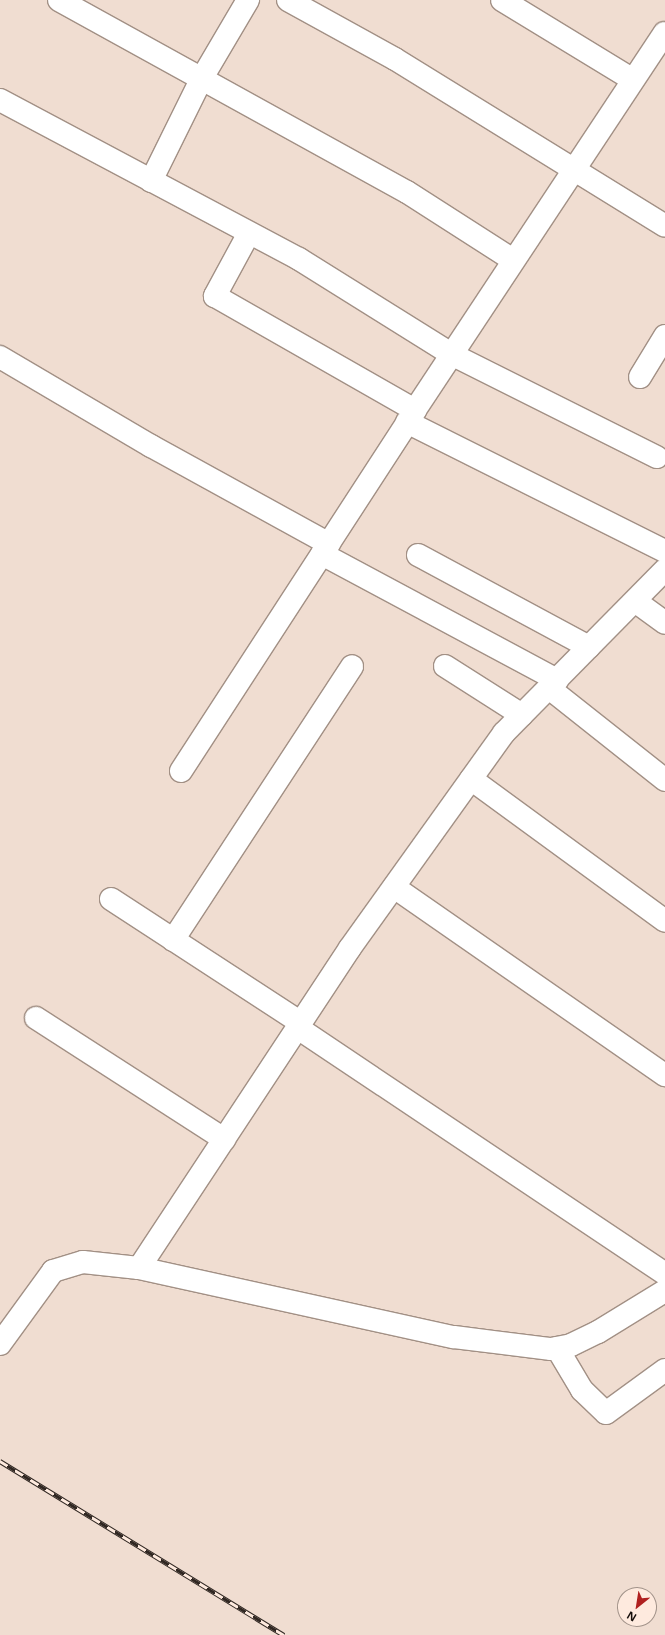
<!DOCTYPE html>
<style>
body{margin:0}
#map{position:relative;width:665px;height:1635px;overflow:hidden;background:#f0ddd1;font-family:"Noto Sans",sans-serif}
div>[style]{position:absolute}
.roads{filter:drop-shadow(1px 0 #a29085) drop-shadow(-1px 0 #a29085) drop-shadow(0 1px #a29085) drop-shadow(0 -1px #a29085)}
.minor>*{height:22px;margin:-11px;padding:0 11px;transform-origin:11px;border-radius:11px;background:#fff}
.rail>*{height:4.5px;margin-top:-2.25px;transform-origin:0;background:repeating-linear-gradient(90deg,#feeade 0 9px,#302722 0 18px);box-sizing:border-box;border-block:1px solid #302722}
span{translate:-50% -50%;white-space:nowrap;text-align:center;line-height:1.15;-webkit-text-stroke:3px #feeade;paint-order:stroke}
.north{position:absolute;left:617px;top:1587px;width:40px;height:40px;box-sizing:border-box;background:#feeade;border:1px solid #a19289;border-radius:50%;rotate:210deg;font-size:11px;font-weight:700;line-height:16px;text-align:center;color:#150e0a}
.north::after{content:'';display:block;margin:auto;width:14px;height:18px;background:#b0201f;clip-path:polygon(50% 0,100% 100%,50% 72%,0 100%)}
</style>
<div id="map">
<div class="roads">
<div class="minor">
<i style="left:59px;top:0;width:397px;rotate:28.9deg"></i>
<i style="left:407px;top:192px;width:126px;rotate:32.7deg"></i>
<i style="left:288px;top:0;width:122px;rotate:28.9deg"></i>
<i style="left:395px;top:59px;width:317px;rotate:31.7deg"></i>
<i style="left:502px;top:0;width:153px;rotate:31.4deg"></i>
<i style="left:0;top:100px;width:339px;rotate:28deg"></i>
<i style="left:299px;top:259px;width:179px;rotate:32deg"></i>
<i style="left:451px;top:354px;width:230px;rotate:26.6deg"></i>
<i style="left:151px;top:181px;width:115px;rotate:-63.7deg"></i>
<i style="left:202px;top:78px;width:91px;rotate:-59.5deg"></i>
<i style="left:249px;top:233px;width:72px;rotate:118.4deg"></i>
<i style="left:215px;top:296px;width:230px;rotate:29.7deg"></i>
<i style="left:0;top:357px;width:175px;rotate:30.5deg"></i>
<i style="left:151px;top:446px;width:203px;rotate:28.8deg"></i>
<i style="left:640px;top:377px;width:48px;rotate:-58.6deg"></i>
<i style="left:407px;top:422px;width:288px;rotate:26.6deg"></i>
<i style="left:322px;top:554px;width:267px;rotate:28.2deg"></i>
<i style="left:418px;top:555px;width:194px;rotate:28.3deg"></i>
<i style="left:635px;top:601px;width:37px;rotate:36deg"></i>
<i style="left:445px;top:666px;width:91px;rotate:32.5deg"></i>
<i style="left:549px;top:688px;width:148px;rotate:38.4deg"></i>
<i style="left:181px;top:771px;width:430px;rotate:-57deg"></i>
<i style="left:415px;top:410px;width:452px;rotate:-56.5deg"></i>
<i style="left:471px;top:779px;width:240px;rotate:36.2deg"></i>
<i style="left:394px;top:887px;width:330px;rotate:34.8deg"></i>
<i style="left:111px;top:899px;width:227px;rotate:33.1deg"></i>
<i style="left:173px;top:940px;width:327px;rotate:-56.8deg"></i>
<i style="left:36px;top:1018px;width:224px;rotate:32.8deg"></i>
<i style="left:298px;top:1028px;width:442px;rotate:33.8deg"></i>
<i style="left:139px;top:1268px;width:383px;rotate:-56.6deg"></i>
<i style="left:350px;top:948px;width:264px;rotate:-54.4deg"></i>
<i style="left:504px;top:733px;width:229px;rotate:-45.4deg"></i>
<i style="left:0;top:1344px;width:90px;rotate:-54deg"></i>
<i style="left:53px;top:1271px;width:31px;rotate:-17deg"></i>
<i style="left:83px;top:1262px;width:56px;rotate:6.1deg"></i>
<i style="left:139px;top:1268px;width:322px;rotate:12.4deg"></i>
<i style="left:454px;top:1337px;width:98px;rotate:7.1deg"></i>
<i style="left:551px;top:1349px;width:20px;rotate:-11deg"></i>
<i style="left:571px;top:1345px;width:30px;rotate:-26deg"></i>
<i style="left:598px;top:1332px;width:79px;rotate:-31.5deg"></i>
<i style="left:557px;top:1348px;width:49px;rotate:59.2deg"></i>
<i style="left:582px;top:1390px;width:33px;rotate:44deg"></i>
<i style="left:606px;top:1413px;width:73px;rotate:-36.1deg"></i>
</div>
</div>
<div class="rail">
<i style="left:0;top:1461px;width:333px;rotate:31.5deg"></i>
</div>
<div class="north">N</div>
</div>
